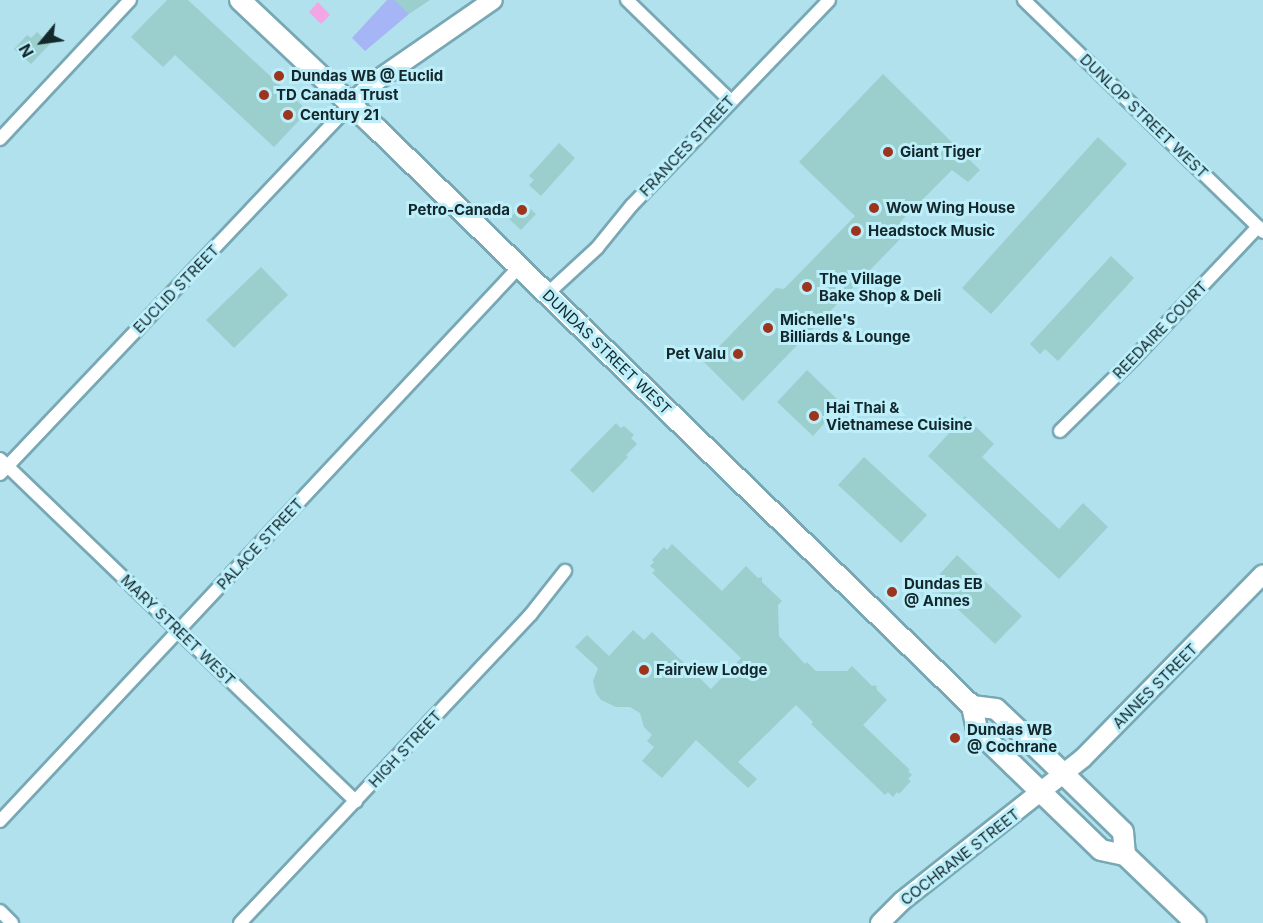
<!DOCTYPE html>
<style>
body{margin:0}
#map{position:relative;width:1263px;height:923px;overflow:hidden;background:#b0e1ed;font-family:Inter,sans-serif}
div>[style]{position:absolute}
.green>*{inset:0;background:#f2a6e3}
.water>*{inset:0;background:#a6b5f6}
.building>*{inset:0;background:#9bcfcd}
.roads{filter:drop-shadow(2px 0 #78a8b4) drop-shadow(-2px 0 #78a8b4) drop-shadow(0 2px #78a8b4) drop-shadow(0 -2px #78a8b4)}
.street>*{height:12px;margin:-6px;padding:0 6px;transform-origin:6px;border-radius:6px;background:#fff}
.secondary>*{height:18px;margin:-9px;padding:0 9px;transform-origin:9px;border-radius:9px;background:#fff}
.primary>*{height:20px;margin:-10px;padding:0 10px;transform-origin:10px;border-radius:10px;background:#fff}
.dots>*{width:16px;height:16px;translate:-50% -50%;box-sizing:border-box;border:3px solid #bdeffb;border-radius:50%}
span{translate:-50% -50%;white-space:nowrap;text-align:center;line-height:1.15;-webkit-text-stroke:6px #bdeffb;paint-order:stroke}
.poi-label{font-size:15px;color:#14282c;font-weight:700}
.left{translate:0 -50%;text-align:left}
.right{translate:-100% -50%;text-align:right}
.street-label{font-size:15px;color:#14282c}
.north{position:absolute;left:12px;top:12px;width:60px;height:60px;-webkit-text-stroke:4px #bdeffb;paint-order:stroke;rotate:241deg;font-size:16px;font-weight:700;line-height:24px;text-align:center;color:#14282c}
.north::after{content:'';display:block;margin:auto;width:21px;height:27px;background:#14282c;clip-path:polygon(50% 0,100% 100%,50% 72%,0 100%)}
</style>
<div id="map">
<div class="green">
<i style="clip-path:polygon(318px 2px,330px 15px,321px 24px,309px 12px)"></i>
</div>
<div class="water">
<i style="clip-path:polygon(387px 0,402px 0,409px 14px,365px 51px,352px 38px)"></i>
</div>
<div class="building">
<i style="clip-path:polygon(167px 0,188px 0,308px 111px,274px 147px,175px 55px,163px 67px,131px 37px)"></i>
<i style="clip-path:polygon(394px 0,430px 0,409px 14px)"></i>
<i style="clip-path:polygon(37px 32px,50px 44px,31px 64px,14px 49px,27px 35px,31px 38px)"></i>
<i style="clip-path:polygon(883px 74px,980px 170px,968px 182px,952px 170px,901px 221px,907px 232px,743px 401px,704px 362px,776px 288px,784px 289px,855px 216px,799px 162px)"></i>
<i style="clip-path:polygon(1098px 137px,1127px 164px,991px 314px,962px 288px)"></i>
<i style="clip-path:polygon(559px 143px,575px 158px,541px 196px,529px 185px,534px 180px,529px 176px)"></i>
<i style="clip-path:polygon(524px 203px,536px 214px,521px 230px,509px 219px)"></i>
<i style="clip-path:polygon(1111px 256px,1134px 278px,1058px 361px,1045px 349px,1040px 354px,1030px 344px)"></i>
<i style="clip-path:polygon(261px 267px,288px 295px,234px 348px,206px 320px)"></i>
<i style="clip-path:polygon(807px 370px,842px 404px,813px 436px,777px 402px)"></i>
<i style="clip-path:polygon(965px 416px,994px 444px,982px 457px,1059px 529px,1083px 503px,1108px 527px,1059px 579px,928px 456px)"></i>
<i style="clip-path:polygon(616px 423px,621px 428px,624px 426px,634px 435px,631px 438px,637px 444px,626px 455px,628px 457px,593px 493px,570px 470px)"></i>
<i style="clip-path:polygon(864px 457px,927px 515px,901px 543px,838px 485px)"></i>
<i style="clip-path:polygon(672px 544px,722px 591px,746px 566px,758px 578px,762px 577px,762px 582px,782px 601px,778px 605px,779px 636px,805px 664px,807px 662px,816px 671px,847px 671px,852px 666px,872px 686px,876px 685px,877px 690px,887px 700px,863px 725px,910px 770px,908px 771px,912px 775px,908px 779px,911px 781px,899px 794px,897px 792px,893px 797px,888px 792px,885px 795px,811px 724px,813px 722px,796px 705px,738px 762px,757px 779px,748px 788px,696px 740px,662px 778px,642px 761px,654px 747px,647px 741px,652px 735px,644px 727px,640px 713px,630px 707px,616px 707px,601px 700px,596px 693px,593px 681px,598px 668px,575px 647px,587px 635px,609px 656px,633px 630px,644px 640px,652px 632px,711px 689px,741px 658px,652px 573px,655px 570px,650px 566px,654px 562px,652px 560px,664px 547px,667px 550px)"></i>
<i style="clip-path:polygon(957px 555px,1022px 616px,995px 644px,931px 584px)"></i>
</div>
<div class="roads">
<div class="street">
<i style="left:627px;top:0;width:144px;rotate:44.2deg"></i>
<i style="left:1024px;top:0;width:333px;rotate:44.1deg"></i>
<i style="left:0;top:139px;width:190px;rotate:-46.9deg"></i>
<i style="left:547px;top:294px;width:68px;rotate:-42.6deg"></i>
<i style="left:597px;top:248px;width:55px;rotate:-50.9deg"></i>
<i style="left:632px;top:205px;width:284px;rotate:-46.1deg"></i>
<i style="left:1060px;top:431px;width:103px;rotate:-44.6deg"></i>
<i style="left:1133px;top:359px;width:182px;rotate:-46.6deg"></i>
<i style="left:0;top:459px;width:494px;rotate:43.9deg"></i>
<i style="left:0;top:474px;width:510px;rotate:-46.51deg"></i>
<i style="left:0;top:821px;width:759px;rotate:-46.87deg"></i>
<i style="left:0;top:911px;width:17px;rotate:45deg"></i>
<i style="left:240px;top:923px;width:424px;rotate:-46.7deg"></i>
<i style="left:531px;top:614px;width:55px;rotate:-51.7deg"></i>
</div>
<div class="secondary">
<i style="left:351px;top:104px;width:34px;rotate:-43deg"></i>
<i style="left:376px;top:81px;width:142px;rotate:-34.7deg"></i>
<i style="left:880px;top:923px;width:31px;rotate:-45deg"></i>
<i style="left:902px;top:901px;width:231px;rotate:-38.3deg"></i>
<i style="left:1083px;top:758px;width:257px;rotate:-45.6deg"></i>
</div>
<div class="primary">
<i style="left:240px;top:0;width:188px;rotate:43.3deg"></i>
<i style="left:377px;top:129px;width:829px;rotate:44.12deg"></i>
<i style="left:972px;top:706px;width:25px;rotate:78deg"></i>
<i style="left:977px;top:730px;width:50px;rotate:44.2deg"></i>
<i style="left:1013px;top:765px;width:122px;rotate:44deg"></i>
<i style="left:1101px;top:850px;width:25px;rotate:12deg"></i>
<i style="left:1125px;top:855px;width:98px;rotate:43.8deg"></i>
<i style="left:972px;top:706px;width:24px;rotate:7deg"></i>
<i style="left:996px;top:709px;width:52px;rotate:43.5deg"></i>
<i style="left:1034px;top:745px;width:124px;rotate:44.3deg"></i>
<i style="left:1123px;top:832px;width:23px;rotate:85deg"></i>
</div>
</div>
<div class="dots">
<i style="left:279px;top:76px;background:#9d341d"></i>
<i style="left:264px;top:95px;background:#9d341d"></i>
<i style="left:288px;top:115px;background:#9d341d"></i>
<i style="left:888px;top:152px;background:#9d341d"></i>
<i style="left:874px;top:208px;background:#9d341d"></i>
<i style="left:522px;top:210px;background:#9d341d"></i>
<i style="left:856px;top:231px;background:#9d341d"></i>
<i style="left:807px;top:287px;background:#9d341d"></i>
<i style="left:768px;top:328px;background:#9d341d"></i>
<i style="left:738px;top:354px;background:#9d341d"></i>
<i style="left:814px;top:416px;background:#9d341d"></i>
<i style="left:892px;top:592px;background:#9d341d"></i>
<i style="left:644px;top:670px;background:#9d341d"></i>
<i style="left:955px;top:738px;background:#9d341d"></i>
</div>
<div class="poi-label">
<span class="left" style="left:291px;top:76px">Dundas WB @ Euclid</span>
<span class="left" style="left:276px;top:95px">TD Canada Trust</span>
<span class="left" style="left:300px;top:115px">Century 21</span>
<span class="left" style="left:900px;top:152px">Giant Tiger</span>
<span class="left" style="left:886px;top:208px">Wow Wing House</span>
<span class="right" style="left:510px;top:210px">Petro-Canada</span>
<span class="left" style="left:868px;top:231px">Headstock Music</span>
<span class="left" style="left:819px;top:287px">The Village<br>Bake Shop &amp; Deli</span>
<span class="left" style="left:780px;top:328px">Michelle's<br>Billiards &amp; Lounge</span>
<span class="right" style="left:726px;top:354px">Pet Valu</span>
<span class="left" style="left:826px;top:416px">Hai Thai &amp;<br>Vietnamese Cuisine</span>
<span class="left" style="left:904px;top:592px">Dundas EB<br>@ Annes</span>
<span class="left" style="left:656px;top:670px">Fairview Lodge</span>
<span class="left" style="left:967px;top:738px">Dundas WB<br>@ Cochrane</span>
</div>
<div class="street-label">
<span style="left:1144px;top:116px;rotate:44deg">DUNLOP STREET WEST</span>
<span style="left:687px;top:146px;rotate:-47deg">FRANCES STREET</span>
<span style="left:176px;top:289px;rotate:-46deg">EUCLID STREET</span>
<span style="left:1160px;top:330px;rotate:-46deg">REEDAIRE COURT</span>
<span style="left:607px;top:352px;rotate:44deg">DUNDAS STREET WEST</span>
<span style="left:260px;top:544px;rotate:-47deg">PALACE STREET</span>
<span style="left:178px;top:630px;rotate:44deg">MARY STREET WEST</span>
<span style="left:1155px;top:686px;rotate:-45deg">ANNES STREET</span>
<span style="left:405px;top:749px;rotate:-47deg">HIGH STREET</span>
<span style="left:960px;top:857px;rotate:-38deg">COCHRANE STREET</span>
</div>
<div class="north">N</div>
</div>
